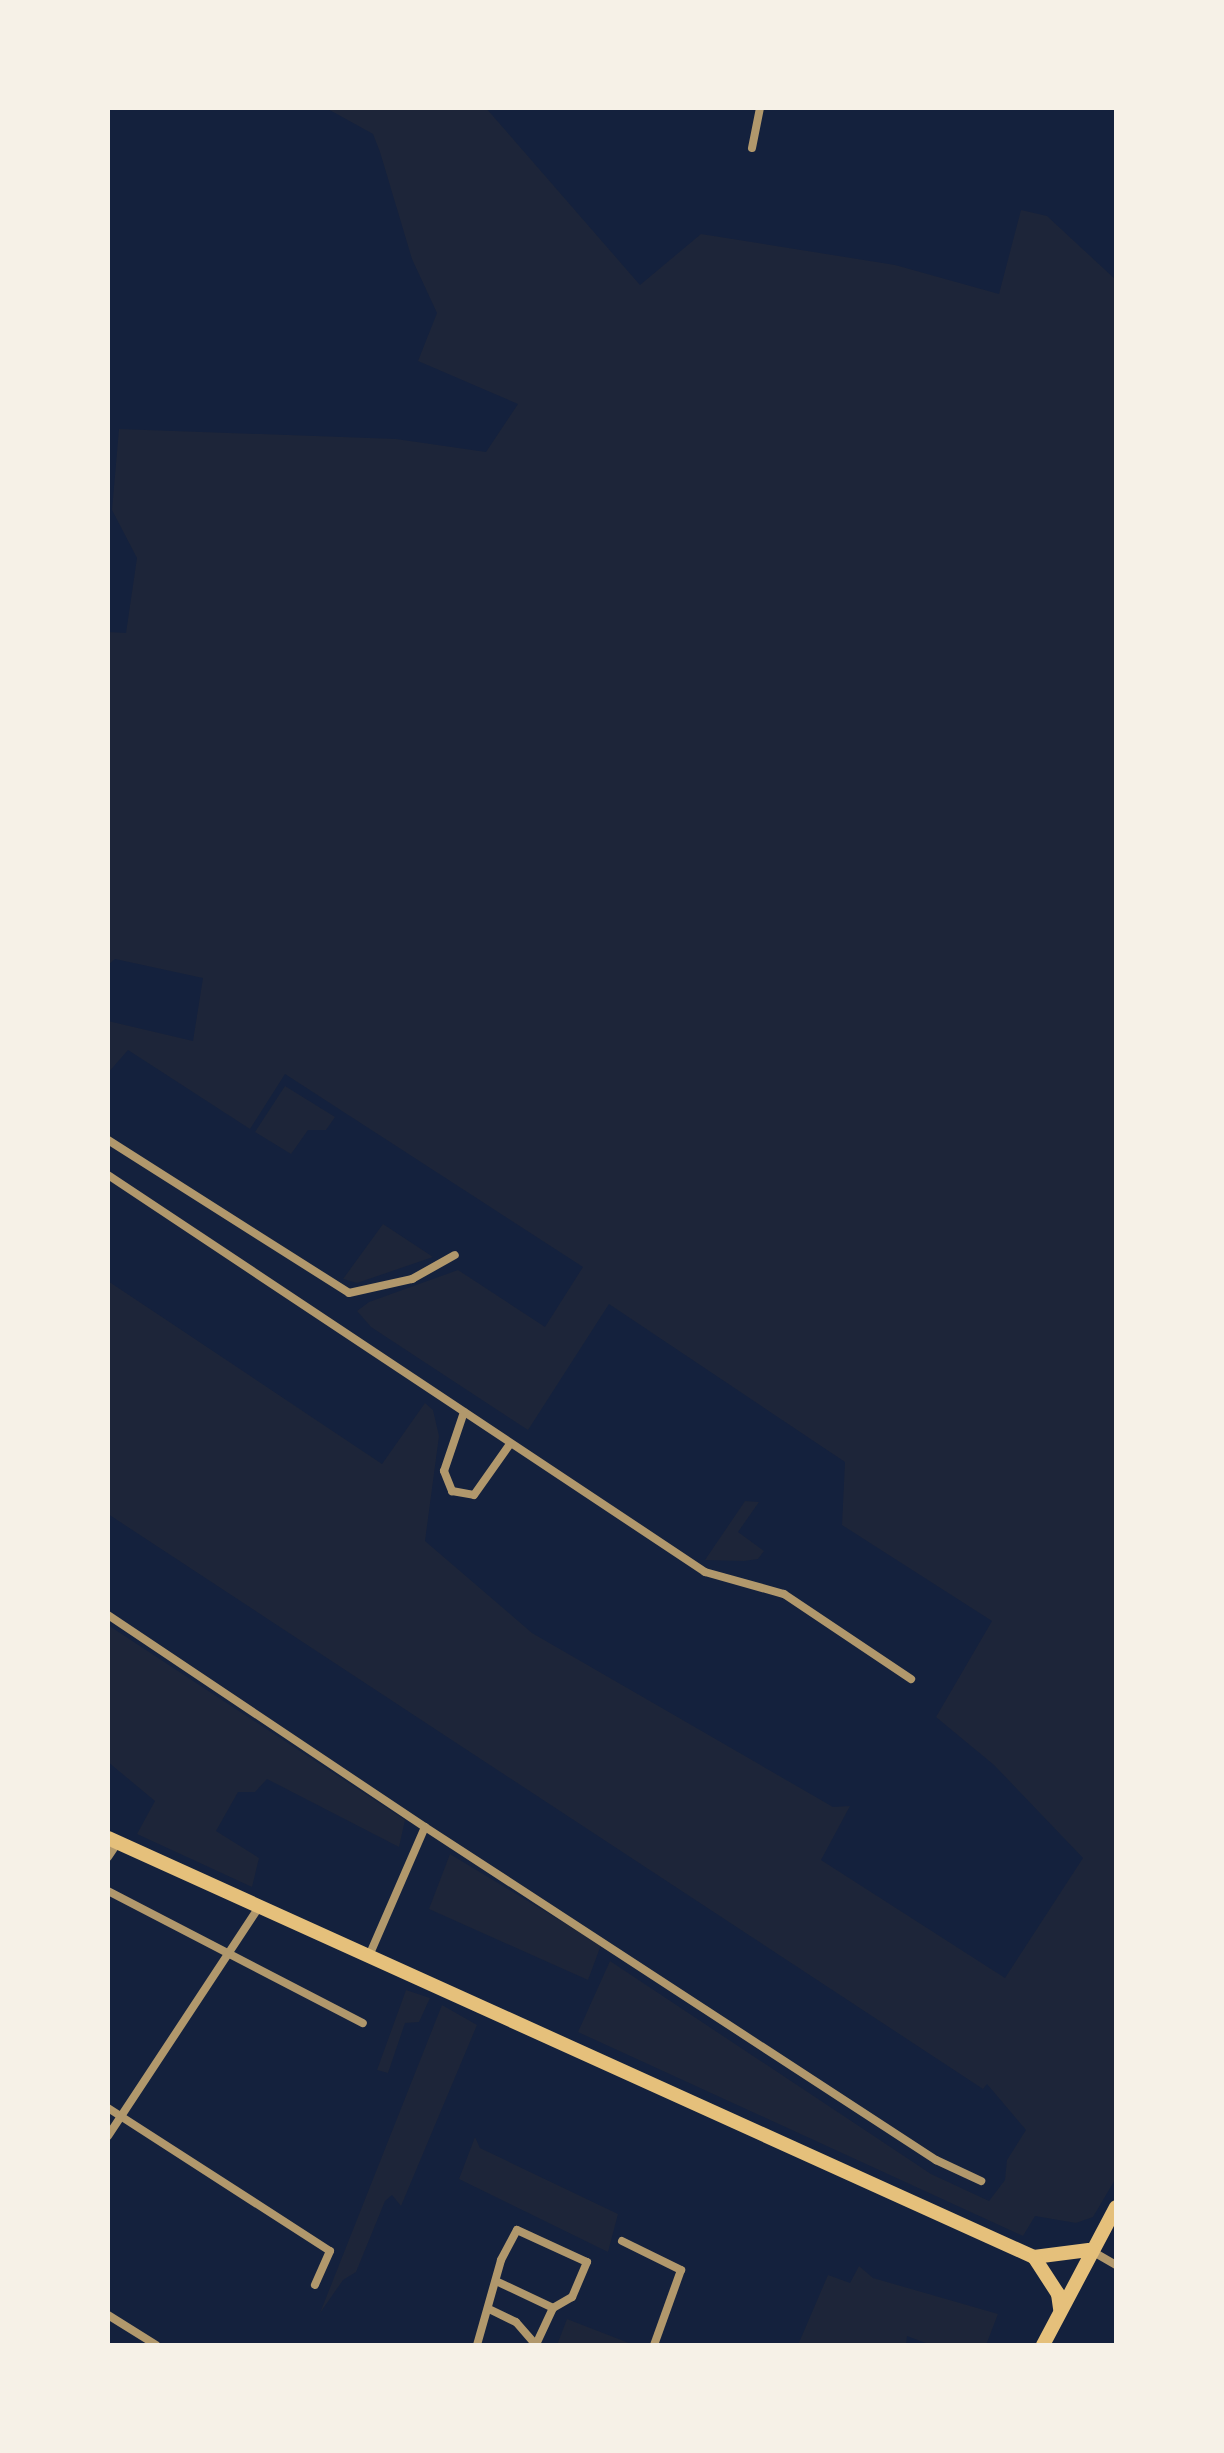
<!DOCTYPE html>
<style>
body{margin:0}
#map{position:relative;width:1224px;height:2453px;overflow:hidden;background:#14213d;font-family:Manrope,sans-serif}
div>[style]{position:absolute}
.green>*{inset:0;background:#1d2539}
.minor>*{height:8px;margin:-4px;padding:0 4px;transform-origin:4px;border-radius:4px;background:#b1986c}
.secondary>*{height:14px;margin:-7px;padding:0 7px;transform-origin:7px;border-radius:7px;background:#e5c07b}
span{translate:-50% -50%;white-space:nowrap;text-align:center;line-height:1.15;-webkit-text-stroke:6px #f6f1e7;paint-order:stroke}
.frame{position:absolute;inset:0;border:110px solid #f6f1e7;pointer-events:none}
</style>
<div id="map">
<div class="green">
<i style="clip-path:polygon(326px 108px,486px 108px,640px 285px,701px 234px,895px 265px,999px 294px,1021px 210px,1047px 216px,1116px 280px,1116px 2178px,1093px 2217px,1076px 2223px,1035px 2216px,1023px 2236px,578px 2032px,610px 1961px,931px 2174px,989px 2201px,1005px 2180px,1007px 2160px,1026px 2130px,987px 2084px,983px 2089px,108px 1514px,108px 1281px,382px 1464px,425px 1403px,433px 1410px,439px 1436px,425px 1541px,532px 1633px,833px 1807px,850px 1806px,821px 1860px,1005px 1978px,1083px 1858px,994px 1765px,936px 1717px,992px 1621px,842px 1525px,845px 1462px,609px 1304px,528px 1430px,371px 1327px,357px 1311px,369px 1302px,458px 1270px,545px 1327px,583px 1267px,285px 1074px,250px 1129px,128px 1050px,108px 1073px,108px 1021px,193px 1041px,203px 978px,115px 959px,108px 965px,108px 632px,126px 633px,137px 558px,112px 510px,119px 429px,396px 439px,486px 452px,518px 404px,418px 361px,437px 313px,412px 259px,380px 152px,373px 134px)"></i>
<i style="clip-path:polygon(285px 1086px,335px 1117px,326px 1130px,308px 1130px,291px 1154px,255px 1132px)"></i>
<i style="clip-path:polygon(383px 1224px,433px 1257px,357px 1283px,343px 1279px)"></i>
<i style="clip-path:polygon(745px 1501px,759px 1502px,738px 1532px,764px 1551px,758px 1559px,744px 1561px,705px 1560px)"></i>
<i style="clip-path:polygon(108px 1625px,405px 1820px,399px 1847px,267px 1779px,255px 1792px,238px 1792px,216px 1831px,259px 1858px,252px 1887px,137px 1834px,155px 1801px,108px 1762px)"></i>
<i style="clip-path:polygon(450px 1854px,601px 1945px,588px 1980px,429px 1909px)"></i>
<i style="clip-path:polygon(406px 1990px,430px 1998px,419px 2022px,405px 2023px,388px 2073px,377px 2070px)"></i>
<i style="clip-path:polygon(442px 2005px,477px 2025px,401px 2206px,392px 2195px,385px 2201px,356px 2272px,343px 2280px,320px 2313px)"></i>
<i style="clip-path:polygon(475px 2137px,480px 2148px,618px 2214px,608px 2252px,459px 2179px)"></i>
<i style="clip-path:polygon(859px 2266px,873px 2278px,998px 2314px,986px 2345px,931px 2345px,907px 2336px,906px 2345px,798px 2345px,828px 2275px,850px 2283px)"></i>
<i style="clip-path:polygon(567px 2319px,634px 2345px,557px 2345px)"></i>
</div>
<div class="minor">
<i style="left:752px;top:148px;width:41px;rotate:-78.7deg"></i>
<i style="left:108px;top:1140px;width:285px;rotate:32.4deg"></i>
<i style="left:349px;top:1293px;width:65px;rotate:-12.5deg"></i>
<i style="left:412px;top:1279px;width:49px;rotate:-29.2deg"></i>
<i style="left:108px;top:1175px;width:717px;rotate:33.62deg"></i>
<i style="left:705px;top:1572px;width:82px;rotate:15.6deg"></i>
<i style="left:784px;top:1594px;width:153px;rotate:33.8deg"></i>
<i style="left:464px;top:1412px;width:62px;rotate:108.7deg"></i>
<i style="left:444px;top:1471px;width:22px;rotate:68deg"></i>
<i style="left:452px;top:1491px;width:22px;rotate:10deg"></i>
<i style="left:474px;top:1495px;width:62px;rotate:-54.8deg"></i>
<i style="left:108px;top:1615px;width:381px;rotate:33.8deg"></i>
<i style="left:425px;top:1827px;width:141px;rotate:113.5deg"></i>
<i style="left:425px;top:1827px;width:610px;rotate:33.09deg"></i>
<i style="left:936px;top:2160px;width:50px;rotate:25deg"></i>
<i style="left:108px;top:1857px;width:18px;rotate:-56deg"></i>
<i style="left:108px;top:1891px;width:287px;rotate:27.4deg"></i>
<i style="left:108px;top:2108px;width:264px;rotate:32.8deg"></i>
<i style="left:330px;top:2251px;width:37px;rotate:114deg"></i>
<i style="left:108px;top:2136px;width:274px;rotate:-56.6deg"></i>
<i style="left:622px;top:2241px;width:66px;rotate:26.2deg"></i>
<i style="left:681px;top:2270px;width:80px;rotate:109.8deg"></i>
<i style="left:1090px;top:2250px;width:30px;rotate:30deg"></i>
<i style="left:496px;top:2281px;width:63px;rotate:25.3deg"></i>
<i style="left:553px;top:2308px;width:40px;rotate:115deg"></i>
<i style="left:489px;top:2309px;width:30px;rotate:26deg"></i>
<i style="left:516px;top:2322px;width:30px;rotate:49deg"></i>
<i style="left:108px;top:2315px;width:57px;rotate:32deg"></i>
<i style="left:477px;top:2345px;width:88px;rotate:-74.2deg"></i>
<i style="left:501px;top:2260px;width:34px;rotate:-62deg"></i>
<i style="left:517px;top:2230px;width:77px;rotate:24.6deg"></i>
<i style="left:587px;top:2262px;width:38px;rotate:113deg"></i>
<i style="left:572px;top:2297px;width:22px;rotate:150deg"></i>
</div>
<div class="secondary">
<i style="left:108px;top:1838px;width:1016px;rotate:24.35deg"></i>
<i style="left:1034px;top:2257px;width:55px;rotate:-7.3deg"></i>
<i style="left:1034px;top:2257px;width:44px;rotate:57deg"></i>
<i style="left:1058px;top:2294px;width:15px;rotate:82deg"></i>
<i style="left:1043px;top:2345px;width:156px;rotate:-62.1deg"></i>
</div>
<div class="frame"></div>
</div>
